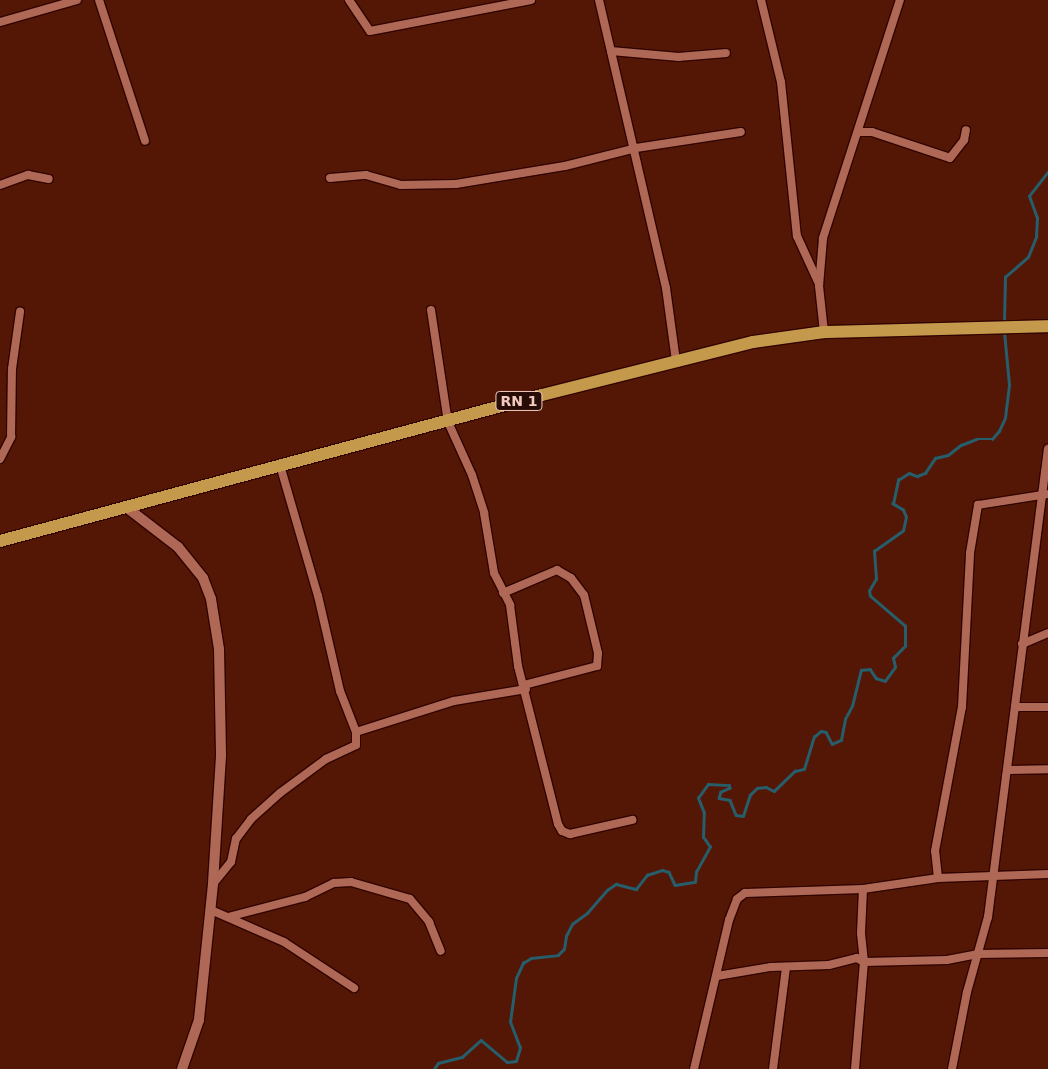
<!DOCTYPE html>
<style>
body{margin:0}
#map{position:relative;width:1048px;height:1069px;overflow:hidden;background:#541605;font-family:"DejaVu Sans",sans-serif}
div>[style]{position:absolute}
.stream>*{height:2.5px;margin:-1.25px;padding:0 1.25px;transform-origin:1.25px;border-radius:1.25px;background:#265e6b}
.roads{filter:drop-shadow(1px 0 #310400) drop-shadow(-1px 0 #310400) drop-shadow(0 1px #310400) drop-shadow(0 -1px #310400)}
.minor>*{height:8px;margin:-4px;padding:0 4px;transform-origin:4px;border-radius:4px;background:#ae6855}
.tertiary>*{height:10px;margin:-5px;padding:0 5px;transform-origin:5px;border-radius:5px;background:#ae6855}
.primary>*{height:12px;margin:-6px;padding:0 6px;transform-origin:6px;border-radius:6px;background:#c5994b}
span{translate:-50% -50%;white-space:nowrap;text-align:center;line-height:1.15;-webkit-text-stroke:5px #280d06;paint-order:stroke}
.shield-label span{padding:1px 4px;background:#280d06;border:1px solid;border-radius:4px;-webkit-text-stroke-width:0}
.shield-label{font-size:14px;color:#f2cbc0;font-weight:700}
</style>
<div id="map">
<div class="stream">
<i style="left:1004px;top:321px;width:44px;rotate:-88.7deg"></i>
<i style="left:1005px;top:277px;width:30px;rotate:-41deg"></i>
<i style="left:1028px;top:257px;width:22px;rotate:-68deg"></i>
<i style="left:1036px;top:237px;width:19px;rotate:-87deg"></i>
<i style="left:1037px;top:218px;width:23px;rotate:-110deg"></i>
<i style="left:1029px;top:196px;width:31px;rotate:-52deg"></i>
<i style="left:434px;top:1069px;width:7px;rotate:-56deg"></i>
<i style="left:438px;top:1063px;width:25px;rotate:-14deg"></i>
<i style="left:462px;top:1057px;width:25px;rotate:-42deg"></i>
<i style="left:481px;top:1040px;width:34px;rotate:40deg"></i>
<i style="left:507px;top:1062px;width:9px;rotate:-6deg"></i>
<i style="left:516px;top:1061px;width:14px;rotate:-73deg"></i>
<i style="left:520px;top:1048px;width:28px;rotate:-111deg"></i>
<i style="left:510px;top:1022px;width:44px;rotate:-82.2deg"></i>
<i style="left:516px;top:978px;width:17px;rotate:-65deg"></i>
<i style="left:523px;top:963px;width:9px;rotate:-32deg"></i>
<i style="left:531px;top:958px;width:27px;rotate:-6deg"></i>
<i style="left:558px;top:955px;width:8px;rotate:-45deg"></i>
<i style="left:564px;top:949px;width:13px;rotate:-81deg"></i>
<i style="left:566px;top:936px;width:13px;rotate:-63deg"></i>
<i style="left:572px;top:924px;width:19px;rotate:-36deg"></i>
<i style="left:587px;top:913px;width:30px;rotate:-49deg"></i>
<i style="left:607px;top:890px;width:11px;rotate:-34deg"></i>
<i style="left:616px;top:884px;width:21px;rotate:14deg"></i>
<i style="left:636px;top:889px;width:18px;rotate:-52deg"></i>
<i style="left:647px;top:875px;width:16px;rotate:-18deg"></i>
<i style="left:662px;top:870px;width:7px;rotate:16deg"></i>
<i style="left:669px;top:872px;width:14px;rotate:65deg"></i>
<i style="left:675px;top:885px;width:20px;rotate:-9deg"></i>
<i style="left:695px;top:882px;width:10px;rotate:-84deg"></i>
<i style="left:696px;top:872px;width:29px;rotate:-61deg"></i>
<i style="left:710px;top:847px;width:12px;rotate:-125deg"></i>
<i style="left:703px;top:837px;width:24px;rotate:-88deg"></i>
<i style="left:704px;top:813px;width:16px;rotate:-112deg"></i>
<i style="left:698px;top:798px;width:17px;rotate:-54deg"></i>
<i style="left:708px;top:784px;width:21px;rotate:3deg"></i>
<i style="left:729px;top:785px;width:3px;rotate:72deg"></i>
<i style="left:730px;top:788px;width:10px;rotate:156deg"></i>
<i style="left:721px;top:792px;width:6px;rotate:108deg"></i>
<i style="left:719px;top:798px;width:11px;rotate:10deg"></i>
<i style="left:730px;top:800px;width:16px;rotate:68deg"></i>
<i style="left:736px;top:815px;width:7px;rotate:8deg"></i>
<i style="left:743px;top:816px;width:22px;rotate:-72deg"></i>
<i style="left:750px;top:795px;width:10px;rotate:-45deg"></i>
<i style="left:757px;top:788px;width:9px;rotate:-6deg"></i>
<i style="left:766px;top:787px;width:9px;rotate:27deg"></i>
<i style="left:774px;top:791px;width:29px;rotate:-44deg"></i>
<i style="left:795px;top:771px;width:9px;rotate:-13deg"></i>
<i style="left:804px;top:769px;width:34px;rotate:-73deg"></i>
<i style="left:814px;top:737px;width:9px;rotate:-41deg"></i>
<i style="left:821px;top:731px;width:5px;rotate:11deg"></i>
<i style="left:826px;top:732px;width:13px;rotate:63deg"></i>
<i style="left:832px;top:744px;width:10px;rotate:-24deg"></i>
<i style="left:841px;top:740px;width:21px;rotate:-79deg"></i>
<i style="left:845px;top:719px;width:15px;rotate:-62deg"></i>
<i style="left:852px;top:706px;width:37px;rotate:-76deg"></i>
<i style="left:861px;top:670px;width:9px;rotate:-6deg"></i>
<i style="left:870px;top:669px;width:11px;rotate:56deg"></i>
<i style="left:876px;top:678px;width:9px;rotate:18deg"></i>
<i style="left:885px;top:681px;width:17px;rotate:-54deg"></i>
<i style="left:895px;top:667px;width:9px;rotate:-103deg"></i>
<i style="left:893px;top:658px;width:17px;rotate:-45deg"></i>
<i style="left:905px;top:646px;width:20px;rotate:-90deg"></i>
<i style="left:905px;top:626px;width:46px;rotate:-139.4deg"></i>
<i style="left:870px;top:596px;width:5px;rotate:-101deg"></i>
<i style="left:869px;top:591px;width:14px;rotate:-60deg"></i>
<i style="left:876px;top:579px;width:28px;rotate:-94deg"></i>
<i style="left:874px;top:551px;width:35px;rotate:-35deg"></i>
<i style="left:903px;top:531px;width:14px;rotate:-78deg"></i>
<i style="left:906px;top:517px;width:8px;rotate:-113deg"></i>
<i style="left:903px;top:510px;width:12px;rotate:-149deg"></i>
<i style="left:893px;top:504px;width:25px;rotate:-78deg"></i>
<i style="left:898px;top:480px;width:13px;rotate:-32deg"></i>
<i style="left:909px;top:473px;width:9px;rotate:21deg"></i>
<i style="left:917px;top:476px;width:9px;rotate:-21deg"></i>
<i style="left:925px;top:473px;width:18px;rotate:-56deg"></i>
<i style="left:935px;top:458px;width:13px;rotate:-13deg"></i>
<i style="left:948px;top:455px;width:16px;rotate:-38deg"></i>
<i style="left:961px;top:445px;width:17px;rotate:-21deg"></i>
<i style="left:977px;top:439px;width:15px"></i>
<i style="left:992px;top:439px;width:11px;rotate:-49deg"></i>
<i style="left:999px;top:431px;width:14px;rotate:-65deg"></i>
<i style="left:1005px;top:418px;width:33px;rotate:-83deg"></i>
<i style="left:1009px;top:385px;width:53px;rotate:-95.4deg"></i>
</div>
<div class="roads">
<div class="minor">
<i style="left:99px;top:0;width:148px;rotate:71.9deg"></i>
<i style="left:349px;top:0;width:37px;rotate:56deg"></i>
<i style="left:370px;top:31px;width:164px;rotate:-10.9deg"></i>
<i style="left:599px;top:0;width:296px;rotate:76.9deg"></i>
<i style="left:666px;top:288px;width:74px;rotate:82.2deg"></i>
<i style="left:761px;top:0;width:84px;rotate:76.3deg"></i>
<i style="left:781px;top:82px;width:155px;rotate:84.1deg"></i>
<i style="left:797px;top:236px;width:53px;rotate:65.4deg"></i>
<i style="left:0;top:22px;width:80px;rotate:-15.9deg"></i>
<i style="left:611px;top:51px;width:68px;rotate:5deg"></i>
<i style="left:679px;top:57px;width:47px;rotate:-4.9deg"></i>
<i style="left:859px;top:132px;width:13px"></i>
<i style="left:872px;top:132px;width:82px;rotate:18.4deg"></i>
<i style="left:950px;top:158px;width:23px;rotate:-52deg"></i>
<i style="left:964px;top:140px;width:10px;rotate:-79deg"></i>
<i style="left:330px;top:178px;width:36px;rotate:-5deg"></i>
<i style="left:366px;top:175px;width:36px;rotate:16deg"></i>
<i style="left:401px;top:185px;width:55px;rotate:-1deg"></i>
<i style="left:456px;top:184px;width:110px;rotate:-9.4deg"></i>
<i style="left:565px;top:166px;width:73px;rotate:-14.2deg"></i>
<i style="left:636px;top:148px;width:106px;rotate:-8.7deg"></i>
<i style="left:0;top:185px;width:30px;rotate:-20deg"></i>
<i style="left:28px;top:175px;width:21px;rotate:11deg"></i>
<i style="left:431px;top:310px;width:113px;rotate:81.4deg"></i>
<i style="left:448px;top:422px;width:58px;rotate:65.6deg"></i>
<i style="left:472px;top:475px;width:40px;rotate:72deg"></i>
<i style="left:484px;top:513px;width:61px;rotate:80.5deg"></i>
<i style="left:494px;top:573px;width:36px;rotate:63deg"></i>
<i style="left:510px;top:605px;width:62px;rotate:82.5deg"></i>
<i style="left:518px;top:666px;width:163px;rotate:75.8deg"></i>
<i style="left:558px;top:824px;width:8px;rotate:60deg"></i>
<i style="left:562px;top:831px;width:9px;rotate:21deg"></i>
<i style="left:570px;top:834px;width:64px;rotate:-12.7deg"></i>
<i style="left:824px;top:332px;width:46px;rotate:-96.2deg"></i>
<i style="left:819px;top:286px;width:48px;rotate:-85.2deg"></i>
<i style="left:823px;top:238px;width:250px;rotate:-72.1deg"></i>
<i style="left:0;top:459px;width:25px;rotate:-63deg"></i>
<i style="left:11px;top:437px;width:68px;rotate:-89.2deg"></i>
<i style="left:12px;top:369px;width:58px;rotate:-82deg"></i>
<i style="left:503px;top:593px;width:59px;rotate:-23.1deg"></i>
<i style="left:557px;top:570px;width:16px;rotate:30deg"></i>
<i style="left:571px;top:578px;width:21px;rotate:53deg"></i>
<i style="left:584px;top:595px;width:60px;rotate:76.4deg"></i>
<i style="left:598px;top:653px;width:13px;rotate:94deg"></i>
<i style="left:597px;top:666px;width:75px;rotate:165.4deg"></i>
<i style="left:1022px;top:644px;width:28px;rotate:-23deg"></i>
<i style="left:1015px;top:707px;width:33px"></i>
<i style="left:356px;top:732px;width:103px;rotate:-17.6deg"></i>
<i style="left:454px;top:701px;width:73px;rotate:-9.5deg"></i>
<i style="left:1009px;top:770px;width:39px;rotate:-1deg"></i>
<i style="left:938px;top:878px;width:27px;rotate:-96deg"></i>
<i style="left:935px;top:851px;width:147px;rotate:-79.4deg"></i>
<i style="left:962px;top:707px;width:154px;rotate:-87deg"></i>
<i style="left:970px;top:553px;width:49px;rotate:-80.5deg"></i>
<i style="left:978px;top:505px;width:71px;rotate:-8.9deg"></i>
<i style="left:213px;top:884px;width:28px;rotate:-51deg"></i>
<i style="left:231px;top:862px;width:24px;rotate:-78deg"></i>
<i style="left:236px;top:839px;width:25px;rotate:-53deg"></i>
<i style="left:251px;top:819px;width:39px;rotate:-42deg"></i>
<i style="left:280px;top:793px;width:57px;rotate:-36.5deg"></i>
<i style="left:326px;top:759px;width:33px;rotate:-25deg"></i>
<i style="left:356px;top:745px;width:13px;rotate:-90deg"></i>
<i style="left:356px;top:732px;width:44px;rotate:-111.3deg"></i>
<i style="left:340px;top:691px;width:98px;rotate:-103deg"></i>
<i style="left:318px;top:596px;width:136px;rotate:-106.2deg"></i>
<i style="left:211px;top:910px;width:80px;rotate:23.7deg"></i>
<i style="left:284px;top:942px;width:84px;rotate:33.3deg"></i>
<i style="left:228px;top:917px;width:80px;rotate:-14.6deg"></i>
<i style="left:305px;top:897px;width:32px;rotate:-26deg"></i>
<i style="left:334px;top:883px;width:17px;rotate:-3deg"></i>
<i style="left:351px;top:882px;width:61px;rotate:16.1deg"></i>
<i style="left:410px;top:899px;width:30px;rotate:50deg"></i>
<i style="left:429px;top:922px;width:31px;rotate:68deg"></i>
<i style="left:717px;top:976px;width:55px;rotate:-9.5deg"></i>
<i style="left:771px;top:967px;width:58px;rotate:-2deg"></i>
<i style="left:829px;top:965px;width:29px;rotate:-14deg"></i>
<i style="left:857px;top:958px;width:8px;rotate:30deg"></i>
<i style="left:864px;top:962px;width:83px;rotate:-1.4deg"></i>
<i style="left:947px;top:960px;width:31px;rotate:-11deg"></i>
<i style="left:977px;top:954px;width:71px;rotate:-0.8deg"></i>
<i style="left:694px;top:1069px;width:153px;rotate:-76.8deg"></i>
<i style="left:729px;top:920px;width:22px;rotate:-69deg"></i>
<i style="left:737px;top:899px;width:10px;rotate:-37deg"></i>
<i style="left:745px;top:893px;width:118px;rotate:-1.9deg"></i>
<i style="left:863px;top:889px;width:76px;rotate:-8.3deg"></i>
<i style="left:938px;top:878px;width:110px;rotate:-2.1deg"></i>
<i style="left:773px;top:1069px;width:103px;rotate:-82.7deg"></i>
<i style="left:855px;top:1069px;width:107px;rotate:-85.2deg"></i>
<i style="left:864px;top:962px;width:29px;rotate:-96deg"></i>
<i style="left:861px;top:933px;width:44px;rotate:-87.4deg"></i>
<i style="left:952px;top:1069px;width:78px;rotate:-79deg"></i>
<i style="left:967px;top:992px;width:78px;rotate:-74.4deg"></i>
<i style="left:988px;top:917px;width:472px;rotate:-82.7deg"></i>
</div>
<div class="tertiary">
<i style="left:126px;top:507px;width:66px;rotate:37.6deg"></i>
<i style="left:178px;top:547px;width:40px;rotate:51deg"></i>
<i style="left:203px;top:578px;width:22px;rotate:69deg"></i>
<i style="left:211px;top:599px;width:51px;rotate:80.9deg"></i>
<i style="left:219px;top:649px;width:107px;rotate:88.9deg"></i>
<i style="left:221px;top:756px;width:128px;rotate:93.6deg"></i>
<i style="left:213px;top:884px;width:137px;rotate:95.9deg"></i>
<i style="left:199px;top:1020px;width:52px;rotate:109.1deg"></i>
</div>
<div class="primary">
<i style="left:0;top:541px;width:561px;rotate:-15.08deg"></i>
<i style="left:542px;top:395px;width:218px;rotate:-14.1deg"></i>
<i style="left:753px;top:342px;width:72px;rotate:-8deg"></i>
<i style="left:824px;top:332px;width:224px;rotate:-1.5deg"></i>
</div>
</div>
<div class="shield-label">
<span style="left:519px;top:401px">RN 1</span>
</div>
</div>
